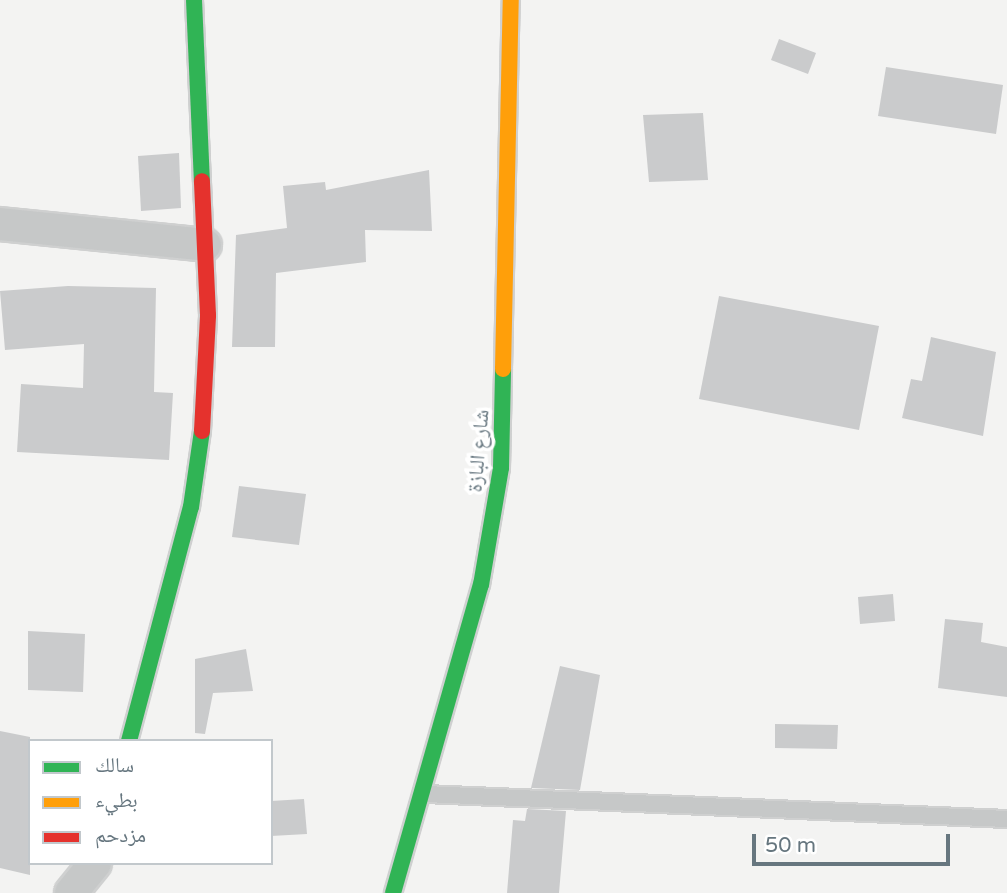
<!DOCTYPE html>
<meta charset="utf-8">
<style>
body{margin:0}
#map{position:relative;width:1007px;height:893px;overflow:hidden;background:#f3f3f2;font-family:"Varela Round","Noto Naskh Arabic",sans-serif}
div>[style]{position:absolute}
.building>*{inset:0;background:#cacbcc}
.roads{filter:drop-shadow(2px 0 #cfd0d0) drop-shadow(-2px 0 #cfd0d0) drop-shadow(0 2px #cfd0d0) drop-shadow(0 -2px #cfd0d0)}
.lane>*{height:16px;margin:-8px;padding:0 8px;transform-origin:8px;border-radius:8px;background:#c6c8c8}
.street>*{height:32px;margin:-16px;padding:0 16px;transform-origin:16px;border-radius:16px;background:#c6c8c8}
.fast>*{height:16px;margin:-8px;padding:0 8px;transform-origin:8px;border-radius:8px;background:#30b455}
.slow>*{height:16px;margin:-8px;padding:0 8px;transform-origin:8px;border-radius:8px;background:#ff9f0a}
.jam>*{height:16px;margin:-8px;padding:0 8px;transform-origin:8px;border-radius:8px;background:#e5322d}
span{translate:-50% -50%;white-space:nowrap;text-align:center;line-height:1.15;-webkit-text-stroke:7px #fff;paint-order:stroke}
.street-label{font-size:21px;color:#66767f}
.legend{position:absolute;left:28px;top:739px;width:245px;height:126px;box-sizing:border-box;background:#fff;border:2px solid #c2c8cc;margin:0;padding:9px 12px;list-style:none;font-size:21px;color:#66767f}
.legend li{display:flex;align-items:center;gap:14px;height:35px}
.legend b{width:35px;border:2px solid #c2c8cc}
.scale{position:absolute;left:752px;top:834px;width:198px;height:32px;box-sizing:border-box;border:4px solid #66767f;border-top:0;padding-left:9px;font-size:21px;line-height:24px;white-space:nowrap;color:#66767f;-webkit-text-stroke:5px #fff;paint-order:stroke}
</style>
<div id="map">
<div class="building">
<i style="clip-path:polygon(779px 39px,816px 53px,808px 74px,771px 60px)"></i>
<i style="clip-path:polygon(886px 67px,1003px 85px,996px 134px,878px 116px)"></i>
<i style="clip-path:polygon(703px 113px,708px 180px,649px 182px,643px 115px)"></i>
<i style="clip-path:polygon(179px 153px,181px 208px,141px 211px,138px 156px)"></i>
<i style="clip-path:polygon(429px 170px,432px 231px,365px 230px,366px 262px,276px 273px,275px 347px,232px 347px,236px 235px,287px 228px,283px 186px,325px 182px,326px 190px)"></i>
<i style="clip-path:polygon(68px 286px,156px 288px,154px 392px,173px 393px,169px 460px,17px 452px,21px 384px,83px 388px,84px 344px,5px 350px,0 291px)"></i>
<i style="clip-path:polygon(719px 296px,879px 326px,859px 430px,699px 399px)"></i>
<i style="clip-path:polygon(931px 337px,996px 352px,983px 436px,902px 418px,911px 379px,922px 381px)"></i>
<i style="clip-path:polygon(239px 486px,306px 494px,299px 545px,232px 537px)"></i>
<i style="clip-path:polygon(893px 594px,895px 621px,860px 624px,858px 597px)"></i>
<i style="clip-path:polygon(945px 619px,983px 623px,981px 642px,1007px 647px,1007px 697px,938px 688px)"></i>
<i style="clip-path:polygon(28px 631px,85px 634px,83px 692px,28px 690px)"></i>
<i style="clip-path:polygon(246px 649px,253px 691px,213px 693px,205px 734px,195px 733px,195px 659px)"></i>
<i style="clip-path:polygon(560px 666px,600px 675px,580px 790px,531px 788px)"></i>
<i style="clip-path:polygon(775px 724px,838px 725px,837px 749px,775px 748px)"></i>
<i style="clip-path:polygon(0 731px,30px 737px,30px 875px,0 868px)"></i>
<i style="clip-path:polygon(304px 799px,307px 834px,271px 836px,271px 801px)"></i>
<i style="clip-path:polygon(527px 809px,566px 811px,559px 893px,507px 893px,513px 820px,525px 821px)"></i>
</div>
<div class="roads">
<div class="lane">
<i style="left:425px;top:794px;width:583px;rotate:2.46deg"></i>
</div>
<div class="street">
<i style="left:0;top:224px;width:206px;rotate:5.8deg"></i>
<i style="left:71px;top:893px;width:38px;rotate:-51deg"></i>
</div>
<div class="fast">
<i style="left:194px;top:0;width:181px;rotate:87.5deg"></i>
<i style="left:129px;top:741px;width:242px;rotate:-75.2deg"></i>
<i style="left:191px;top:507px;width:77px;rotate:-81.8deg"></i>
<i style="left:393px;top:893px;width:320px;rotate:-74.1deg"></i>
<i style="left:481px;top:585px;width:119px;rotate:-80.3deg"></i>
<i style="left:501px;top:468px;width:99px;rotate:-88.8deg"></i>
</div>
<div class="slow">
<i style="left:503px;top:369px;width:369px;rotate:-88.8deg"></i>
</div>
<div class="jam">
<i style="left:202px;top:431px;width:116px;rotate:-87deg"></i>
<i style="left:208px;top:315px;width:134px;rotate:-92.6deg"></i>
</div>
</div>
<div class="street-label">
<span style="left:479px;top:451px;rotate:-85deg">شارع البازة</span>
</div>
<ul class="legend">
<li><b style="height:9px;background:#30b455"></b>سالك</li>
<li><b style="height:9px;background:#ff9f0a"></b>بطيء</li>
<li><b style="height:9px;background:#e5322d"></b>مزدحم</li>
</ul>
<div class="scale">50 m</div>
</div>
